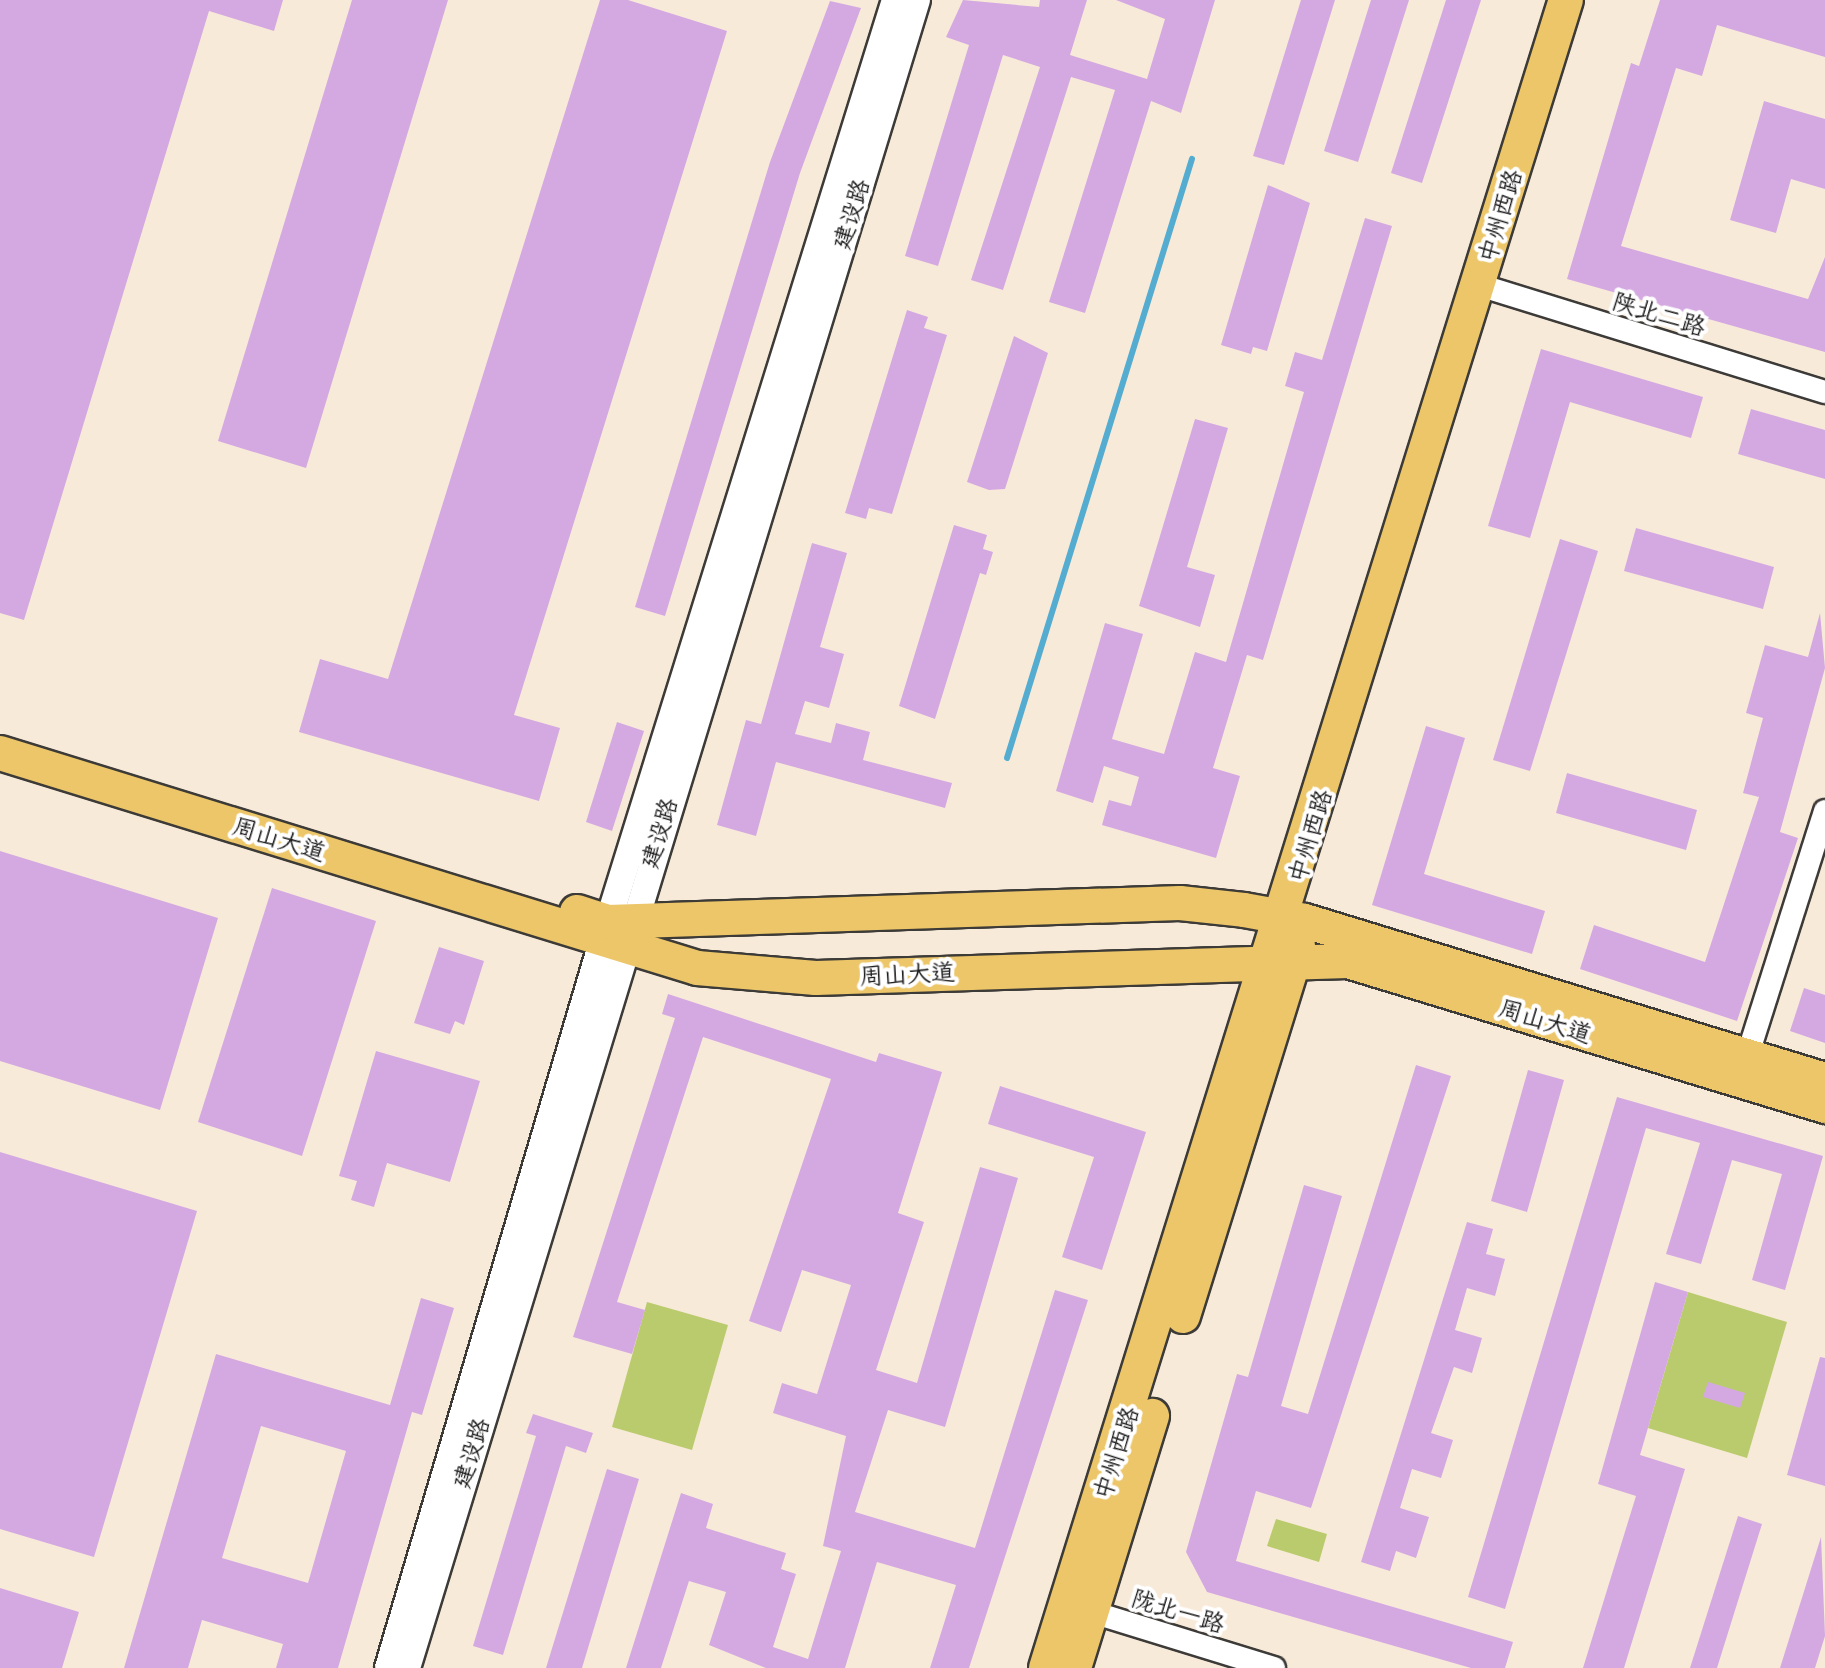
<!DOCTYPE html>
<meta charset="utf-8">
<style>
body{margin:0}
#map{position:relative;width:1825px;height:1668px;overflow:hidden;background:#f8ead9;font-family:Delius,"LXGW WenKai TC",sans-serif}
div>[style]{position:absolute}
.green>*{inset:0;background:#bacb6e}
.stream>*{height:6px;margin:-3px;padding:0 3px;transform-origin:3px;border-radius:3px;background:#54acd1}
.building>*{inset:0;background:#d4a9e2}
.roads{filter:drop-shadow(2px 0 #3d3b38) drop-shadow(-2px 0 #3d3b38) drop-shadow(0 2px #3d3b38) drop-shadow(0 -2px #3d3b38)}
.minor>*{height:22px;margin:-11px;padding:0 11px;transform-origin:11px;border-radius:11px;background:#fff}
.tertiary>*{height:26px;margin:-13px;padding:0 13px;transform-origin:13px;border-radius:13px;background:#fff}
.primary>*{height:34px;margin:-17px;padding:0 17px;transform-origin:17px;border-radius:17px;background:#ecc669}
span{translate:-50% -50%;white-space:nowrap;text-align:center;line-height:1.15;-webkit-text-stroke:8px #fff;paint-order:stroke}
.street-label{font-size:24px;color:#1c1c1c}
</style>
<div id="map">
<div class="green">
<i style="clip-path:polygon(1688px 1292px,1787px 1322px,1747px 1458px,1648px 1428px)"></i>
<i style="clip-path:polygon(647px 1302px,728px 1325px,692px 1450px,612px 1427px)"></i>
<i style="clip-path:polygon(1276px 1519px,1327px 1534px,1319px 1562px,1267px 1546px)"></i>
</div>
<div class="stream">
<i style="left:1007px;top:758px;width:627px;rotate:-72.84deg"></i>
</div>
<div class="building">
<i style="clip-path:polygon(0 0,283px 0,274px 31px,209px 11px,24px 620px,0 613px)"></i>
<i style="clip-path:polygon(352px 0,448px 0,306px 468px,218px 441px)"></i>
<i style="clip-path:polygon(600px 0,628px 0,727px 31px,514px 715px,560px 728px,539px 801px,299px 732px,320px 659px,388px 679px)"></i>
<i style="clip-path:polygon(963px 0,1039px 7px,1040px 0,1087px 0,1070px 55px,1147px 79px,1165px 19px,1116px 0,1215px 0,1181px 113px,1151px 101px,1085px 313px,1049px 302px,1115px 90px,1071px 77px,1003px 290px,971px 280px,1040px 67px,1003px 55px,938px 266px,905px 256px,969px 45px,946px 37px)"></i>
<i style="clip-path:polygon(1301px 0,1335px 0,1284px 165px,1253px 156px)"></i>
<i style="clip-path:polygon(1371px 0,1409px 0,1358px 162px,1324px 151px)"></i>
<i style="clip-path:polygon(1446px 0,1481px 0,1422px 183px,1391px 173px)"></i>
<i style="clip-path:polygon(1660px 0,1825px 0,1825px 57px,1717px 25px,1702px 76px,1676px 68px,1621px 246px,1808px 299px,1825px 257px,1825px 352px,1567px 279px,1631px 63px,1639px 66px)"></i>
<i style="clip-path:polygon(830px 1px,861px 8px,800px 173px,665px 616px,635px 607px,770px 162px)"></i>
<i style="clip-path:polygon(1764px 101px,1825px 119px,1825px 189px,1791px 179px,1776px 233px,1730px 220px)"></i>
<i style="clip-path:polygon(1268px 185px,1310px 203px,1267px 351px,1253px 347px,1251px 354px,1221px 345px)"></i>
<i style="clip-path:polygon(1365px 218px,1392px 226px,1263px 660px,1247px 655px,1213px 768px,1240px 776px,1216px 858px,1102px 825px,1109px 800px,1131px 806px,1139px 777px,1104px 766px,1093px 803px,1056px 791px,1105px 623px,1143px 634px,1112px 739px,1164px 754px,1195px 652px,1226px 662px,1304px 392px,1285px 386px,1295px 352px,1322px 360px)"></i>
<i style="clip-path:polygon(907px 310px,928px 317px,924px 328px,947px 335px,892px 514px,869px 508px,866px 519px,845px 513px)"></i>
<i style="clip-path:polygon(1014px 336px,1048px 353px,1005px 489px,989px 490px,967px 482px)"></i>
<i style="clip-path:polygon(1541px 349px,1703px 397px,1691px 438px,1570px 402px,1530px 538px,1488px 526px)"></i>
<i style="clip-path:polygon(1751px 409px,1825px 430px,1825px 479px,1738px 454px)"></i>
<i style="clip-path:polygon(1195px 419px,1228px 428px,1187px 567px,1215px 575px,1200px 627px,1139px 606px)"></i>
<i style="clip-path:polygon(954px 525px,987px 535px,983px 549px,993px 552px,986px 575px,980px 573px,935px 719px,899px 706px)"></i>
<i style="clip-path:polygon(1636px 528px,1774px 567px,1763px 609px,1624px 571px)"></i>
<i style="clip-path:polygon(1560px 539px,1598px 551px,1530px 771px,1493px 760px)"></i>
<i style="clip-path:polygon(812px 543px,847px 553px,820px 647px,844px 654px,829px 708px,805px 701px,795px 734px,831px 743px,836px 723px,870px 732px,863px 760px,952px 783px,945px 808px,776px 762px,756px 836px,717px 825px,746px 720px,761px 724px)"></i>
<i style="clip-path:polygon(1820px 613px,1825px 668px,1780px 832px,1798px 838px,1737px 1021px,1580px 969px,1594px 925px,1705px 962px,1759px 797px,1743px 793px,1763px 718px,1746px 713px,1765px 645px,1808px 657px)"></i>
<i style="clip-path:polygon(617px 722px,644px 731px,612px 831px,586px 822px)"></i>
<i style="clip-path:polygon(1426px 726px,1465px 738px,1424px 874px,1545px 911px,1532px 954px,1372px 905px)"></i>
<i style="clip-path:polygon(1567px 773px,1697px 810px,1686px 850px,1556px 813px)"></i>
<i style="clip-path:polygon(0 851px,218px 918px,160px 1110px,0 1061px)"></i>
<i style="clip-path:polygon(272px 888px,376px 921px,302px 1156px,198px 1122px)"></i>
<i style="clip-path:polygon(439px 947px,484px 961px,464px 1025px,455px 1021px,450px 1034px,414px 1023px)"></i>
<i style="clip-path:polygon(1804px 988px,1825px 995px,1825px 1043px,1790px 1031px)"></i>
<i style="clip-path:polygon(668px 994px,876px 1062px,879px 1053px,942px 1072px,898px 1213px,924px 1222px,876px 1370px,917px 1383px,980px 1167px,1018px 1178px,945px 1427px,888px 1410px,855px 1512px,975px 1548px,1055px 1290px,1088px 1300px,969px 1668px,930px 1668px,956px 1585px,877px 1562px,845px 1668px,766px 1668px,709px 1645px,726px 1592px,689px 1581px,661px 1668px,626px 1668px,681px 1493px,713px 1504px,706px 1528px,786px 1553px,781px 1569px,796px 1574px,773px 1647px,808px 1659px,841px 1551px,823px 1546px,846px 1436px,773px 1413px,782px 1383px,817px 1394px,851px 1285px,802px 1270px,781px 1332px,749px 1321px,831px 1079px,703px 1037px,617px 1302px,645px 1310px,632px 1354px,573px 1337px,675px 1018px,662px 1014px)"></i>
<i style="clip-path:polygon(376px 1051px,480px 1081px,450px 1182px,387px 1163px,374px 1207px,351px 1200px,357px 1181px,339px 1176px)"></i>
<i style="clip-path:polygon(1416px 1065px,1451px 1076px,1311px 1508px,1256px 1491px,1236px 1561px,1513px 1642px,1505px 1668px,1471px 1668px,1207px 1592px,1186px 1552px,1237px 1374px,1248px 1377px,1304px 1185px,1342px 1196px,1281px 1406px,1308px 1414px)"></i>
<i style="clip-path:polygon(1528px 1070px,1564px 1080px,1527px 1212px,1491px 1201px)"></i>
<i style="clip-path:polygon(1000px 1086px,1146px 1132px,1102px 1270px,1062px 1257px,1094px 1157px,988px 1124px)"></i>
<i style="clip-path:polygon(1617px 1097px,1823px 1156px,1785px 1290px,1752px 1280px,1782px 1174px,1732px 1160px,1701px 1264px,1666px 1254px,1700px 1143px,1646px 1128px,1505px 1609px,1468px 1597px)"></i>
<i style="clip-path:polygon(0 1152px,197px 1211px,94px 1557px,0 1529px)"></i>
<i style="clip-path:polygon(1467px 1222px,1493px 1229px,1486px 1254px,1505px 1259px,1495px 1296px,1467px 1288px,1455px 1330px,1482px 1338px,1472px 1373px,1454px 1367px,1431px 1433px,1453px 1440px,1441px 1478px,1412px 1469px,1400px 1508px,1429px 1517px,1416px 1558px,1396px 1551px,1390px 1571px,1361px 1562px)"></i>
<i style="clip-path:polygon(1655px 1282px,1688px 1292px,1640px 1455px,1685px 1469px,1624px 1668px,1583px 1668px,1636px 1496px,1598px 1484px)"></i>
<i style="clip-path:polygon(evenodd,421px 1298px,454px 1308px,422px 1415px,412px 1412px,338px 1668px,276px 1668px,283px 1644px,202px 1620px,188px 1668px,124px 1668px,216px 1354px,390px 1405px,421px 1298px,261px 1426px,346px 1451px,308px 1583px,222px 1558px,261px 1426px)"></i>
<i style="clip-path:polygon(1820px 1357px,1825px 1358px,1825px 1486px,1787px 1475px)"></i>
<i style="clip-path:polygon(1708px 1382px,1745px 1393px,1740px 1408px,1703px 1397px)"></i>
<i style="clip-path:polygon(533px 1414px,593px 1433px,586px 1453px,566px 1446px,503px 1655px,473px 1646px,536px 1436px,526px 1433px)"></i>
<i style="clip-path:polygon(607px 1469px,639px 1479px,582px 1668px,546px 1668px)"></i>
<i style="clip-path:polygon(1738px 1516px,1762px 1524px,1717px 1668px,1690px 1668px)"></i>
<i style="clip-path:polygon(1821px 1537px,1825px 1636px,1815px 1668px,1780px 1668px)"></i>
<i style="clip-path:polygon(0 1588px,79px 1612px,62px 1668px,0 1668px)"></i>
</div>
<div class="roads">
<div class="minor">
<i style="left:1479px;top:285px;width:362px;rotate:17.2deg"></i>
<i style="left:1747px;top:1057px;width:258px;rotate:-72.4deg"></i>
<i style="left:1079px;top:1608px;width:204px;rotate:17.1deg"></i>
</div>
<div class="tertiary">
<i style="left:388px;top:1668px;width:778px;rotate:-73.57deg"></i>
<i style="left:608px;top:922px;width:966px;rotate:-72.71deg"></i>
<i style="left:407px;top:1668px;width:1744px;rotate:-73deg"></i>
</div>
<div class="primary">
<i style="left:0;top:753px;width:729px;rotate:17.14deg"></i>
<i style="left:697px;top:968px;width:119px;rotate:4.8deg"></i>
<i style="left:816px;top:978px;width:532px;rotate:-1.83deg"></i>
<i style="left:1348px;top:961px;width:499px;rotate:16.9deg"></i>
<i style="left:577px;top:912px;width:33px;rotate:18deg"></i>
<i style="left:608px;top:922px;width:572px;rotate:-1.9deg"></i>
<i style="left:1180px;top:903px;width:64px;rotate:6.2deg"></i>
<i style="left:1244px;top:910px;width:62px;rotate:10.2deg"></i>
<i style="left:1305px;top:921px;width:544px;rotate:17deg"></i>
<i style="left:1183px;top:1316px;width:387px;rotate:-72.7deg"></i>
<i style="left:1046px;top:1668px;width:1747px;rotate:-72.69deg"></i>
<i style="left:1074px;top:1668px;width:264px;rotate:-72.8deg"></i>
</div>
</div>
<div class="street-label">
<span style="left:851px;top:214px;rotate:-73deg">建设路</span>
<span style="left:1500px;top:216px;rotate:-73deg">中州西路</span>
<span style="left:1659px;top:314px;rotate:17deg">陕北二路</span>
<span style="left:659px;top:833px;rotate:-73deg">建设路</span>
<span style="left:1310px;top:836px;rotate:-73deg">中州西路</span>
<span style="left:279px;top:839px;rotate:17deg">周山大道</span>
<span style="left:907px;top:974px;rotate:-3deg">周山大道</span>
<span style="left:1545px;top:1021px;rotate:17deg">周山大道</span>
<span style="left:471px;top:1453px;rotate:-73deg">建设路</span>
<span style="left:1116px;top:1453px;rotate:-72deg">中州西路</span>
<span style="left:1178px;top:1611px;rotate:17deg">陇北一路</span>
</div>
</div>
